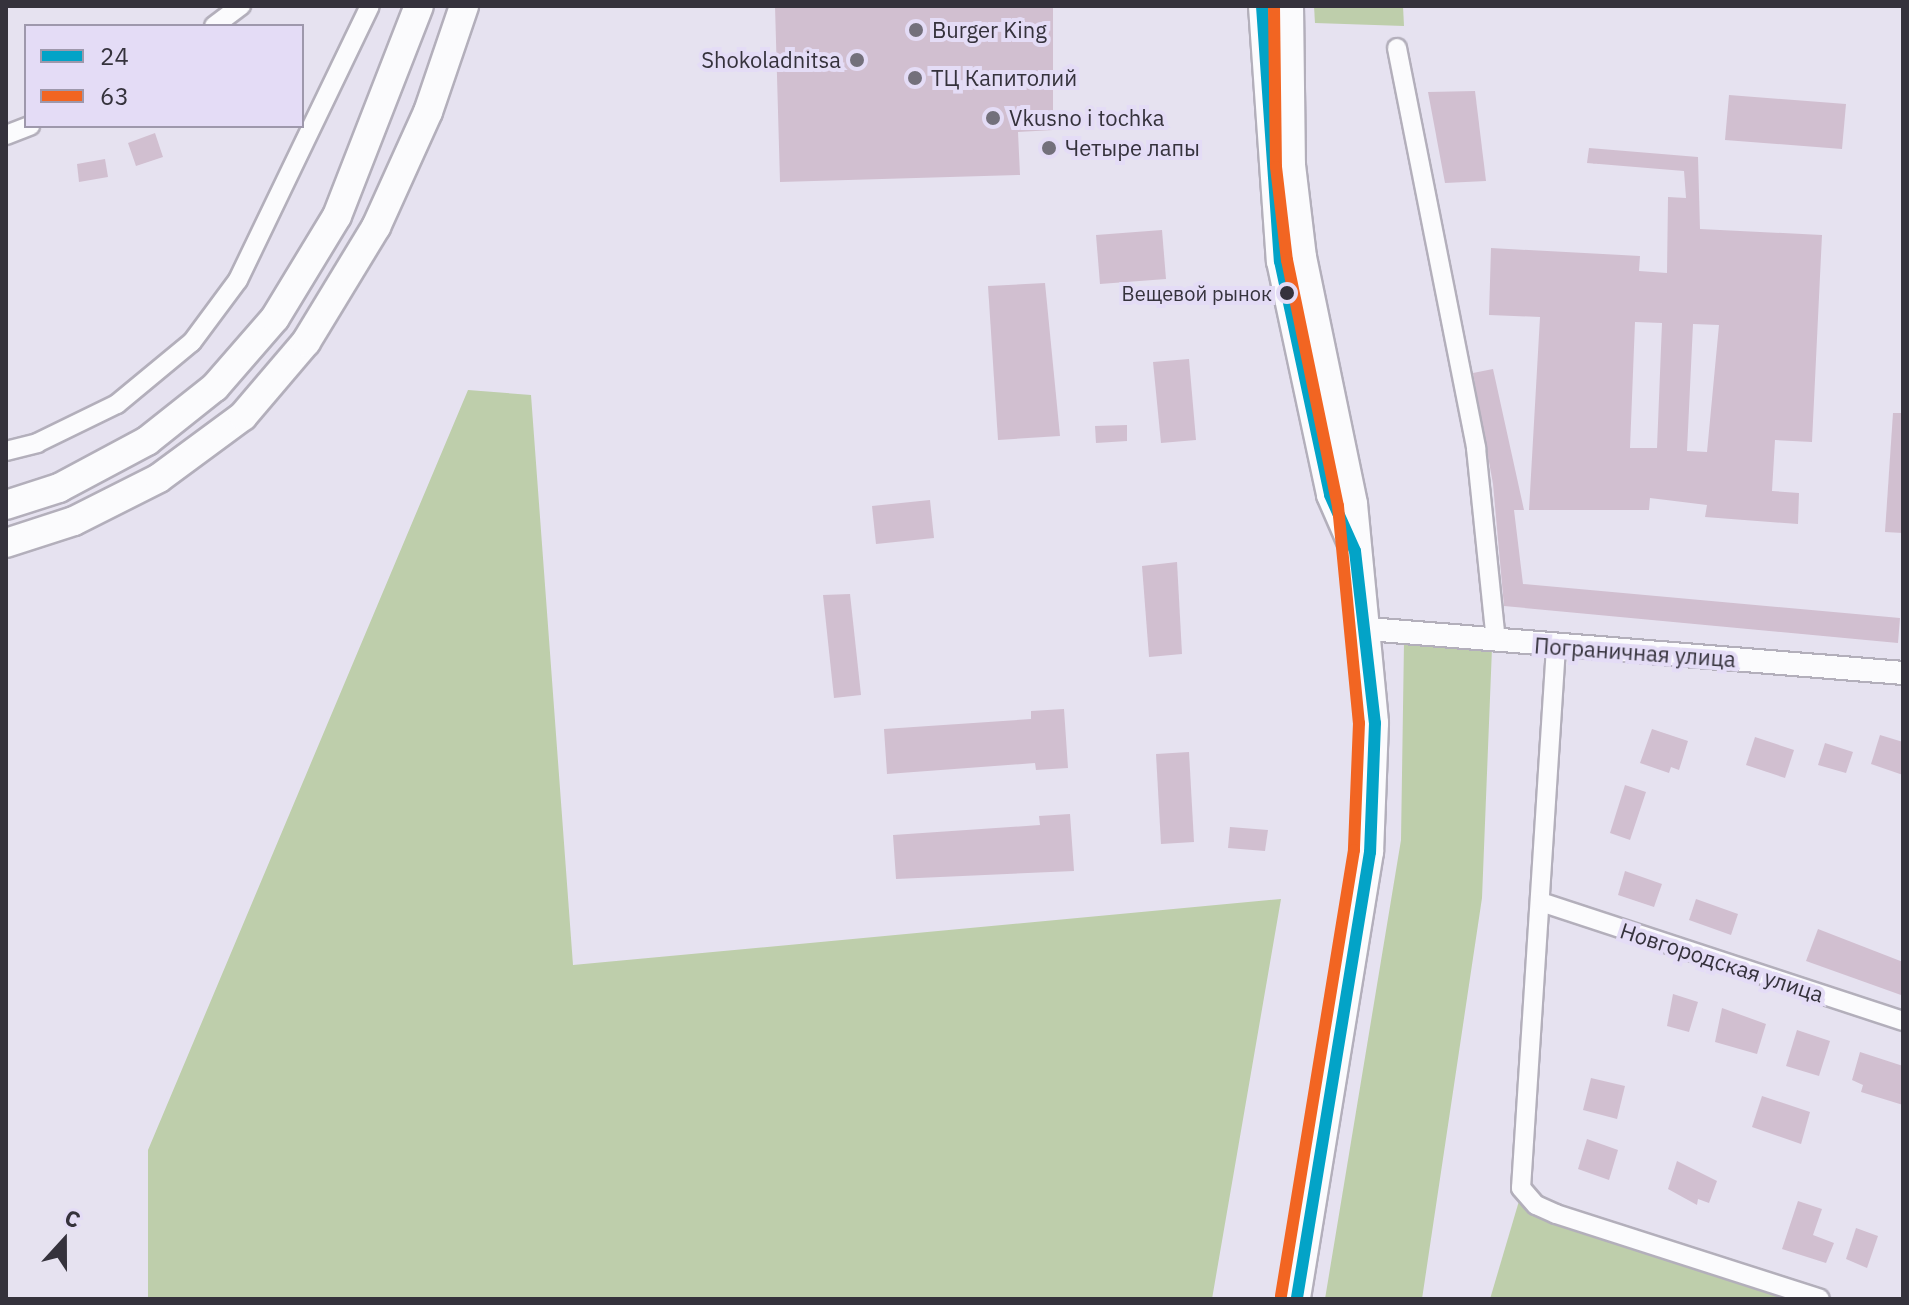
<!DOCTYPE html>
<meta charset="utf-8">
<style>
body{margin:0}
#map{position:relative;width:1909px;height:1305px;overflow:hidden;background:#e6e2f0;font-family:"IBM Plex Sans",sans-serif}
div>[style]{position:absolute}
.green>*{inset:0;background:#beceab}
.building>*{inset:0;background:#d1bfd0}
.roads{filter:drop-shadow(2px 0 #b3afbb) drop-shadow(-2px 0 #b3afbb) drop-shadow(0 2px #b3afbb) drop-shadow(0 -2px #b3afbb)}
.minor>*{height:18px;margin:-9px;padding:0 9px;transform-origin:9px;border-radius:9px;background:#fbfbfd}
.tertiary>*{height:22px;margin:-11px;padding:0 11px;transform-origin:11px;border-radius:11px;background:#fbfbfd}
.secondary>*{height:26px;margin:-13px;padding:0 13px;transform-origin:13px;border-radius:13px;background:#fbfbfd}
.primary>*{height:28px;margin:-14px;padding:0 14px;transform-origin:14px;border-radius:14px;background:#fbfbfd}
.bus-1>*{height:12px;margin:-6px;padding:0 6px;transform-origin:6px;border-radius:6px;background:#03a3c7}
.bus-2>*{height:12px;margin:-6px;padding:0 6px;transform-origin:6px;border-radius:6px;background:#f26522}
.dots>*{width:22px;height:22px;translate:-50% -50%;box-sizing:border-box;border:4px solid #e4dcf6;border-radius:50%}
span{translate:-50% -50%;white-space:nowrap;text-align:center;line-height:1.15;-webkit-text-stroke:8px #e4dcf6;paint-order:stroke}
.bus-label{font-size:20px;color:#35323c}
.right{translate:-100% -50%;text-align:right}
.poi-label{font-size:22px;color:#35323c}
.left{translate:0 -50%;text-align:left}
.street-label{font-size:22px;color:#35323c}
.frame{position:absolute;inset:0;border:8px solid #35323c;pointer-events:none}
.legend{position:absolute;left:24px;top:24px;width:280px;height:104px;box-sizing:border-box;background:#e4dcf6;border:2px solid #9e98ac;margin:0;padding:10px 14px;list-style:none;font-size:24px;color:#35323c}
.legend li{display:flex;align-items:center;gap:16px;height:40px}
.legend b{width:40px;border:2px solid #9e98ac}
.north{position:absolute;left:24px;top:1201px;width:80px;height:80px;-webkit-text-stroke:6px #e4dcf6;paint-order:stroke;rotate:21deg;font-size:22px;font-weight:700;line-height:32px;text-align:center;color:#35323c}
.north::after{content:'';display:block;margin:auto;width:28px;height:36px;background:#35323c;clip-path:polygon(50% 0,100% 100%,50% 72%,0 100%)}
</style>
<div id="map">
<div class="green">
<i style="clip-path:polygon(1314px 6px,1403px 6px,1404px 26px,1315px 23px)"></i>
<i style="clip-path:polygon(468px 390px,531px 395px,573px 965px,1281px 899px,1212px 1299px,148px 1299px,148px 1150px)"></i>
<i style="clip-path:polygon(1404px 642px,1492px 648px,1482px 898px,1422px 1299px,1325px 1299px,1401px 840px)"></i>
<i style="clip-path:polygon(1519px 1201px,1536px 1205px,1820px 1299px,1490px 1299px)"></i>
</div>
<div class="building">
<i style="clip-path:polygon(775px 6px,1053px 6px,1053px 130px,1018px 132px,1020px 175px,780px 182px)"></i>
<i style="clip-path:polygon(1475px 91px,1486px 181px,1445px 183px,1428px 92px)"></i>
<i style="clip-path:polygon(1729px 95px,1846px 104px,1842px 149px,1725px 140px)"></i>
<i style="clip-path:polygon(155px 133px,163px 157px,136px 166px,128px 143px)"></i>
<i style="clip-path:polygon(evenodd,1589px 148px,1698px 157px,1700px 229px,1822px 235px,1812px 442px,1775px 440px,1772px 491px,1799px 493px,1798px 524px,1705px 517px,1707px 505px,1650px 498px,1649px 510px,1529px 510px,1540px 317px,1489px 315px,1491px 248px,1640px 256px,1639px 271px,1667px 273px,1668px 197px,1686px 198px,1684px 171px,1587px 163px,1589px 148px,1635px 322px,1662px 323px,1657px 448px,1630px 448px,1635px 322px,1589px 148px,1693px 324px,1719px 325px,1707px 452px,1687px 451px,1693px 324px)"></i>
<i style="clip-path:polygon(105px 159px,108px 177px,79px 182px,77px 164px)"></i>
<i style="clip-path:polygon(1162px 230px,1166px 279px,1100px 284px,1096px 235px)"></i>
<i style="clip-path:polygon(1045px 283px,1060px 436px,998px 440px,988px 286px)"></i>
<i style="clip-path:polygon(1189px 359px,1196px 440px,1161px 443px,1153px 362px)"></i>
<i style="clip-path:polygon(1493px 369px,1524px 510px,1514px 510px,1523px 584px,1900px 618px,1898px 643px,1504px 606px,1493px 484px,1473px 373px)"></i>
<i style="clip-path:polygon(1893px 413px,1903px 413px,1903px 533px,1885px 532px)"></i>
<i style="clip-path:polygon(1127px 425px,1127px 441px,1096px 443px,1095px 426px)"></i>
<i style="clip-path:polygon(930px 500px,934px 538px,876px 544px,872px 506px)"></i>
<i style="clip-path:polygon(1177px 562px,1182px 654px,1149px 657px,1142px 566px)"></i>
<i style="clip-path:polygon(850px 594px,861px 695px,834px 698px,823px 595px)"></i>
<i style="clip-path:polygon(1064px 709px,1068px 768px,1036px 770px,1035px 763px,887px 774px,884px 729px,1031px 719px,1031px 711px)"></i>
<i style="clip-path:polygon(1652px 729px,1688px 741px,1679px 770px,1671px 767px,1669px 773px,1640px 763px)"></i>
<i style="clip-path:polygon(1880px 735px,1903px 742px,1903px 775px,1871px 764px)"></i>
<i style="clip-path:polygon(1755px 737px,1794px 750px,1785px 778px,1746px 765px)"></i>
<i style="clip-path:polygon(1825px 743px,1853px 752px,1846px 773px,1818px 765px)"></i>
<i style="clip-path:polygon(1189px 752px,1194px 842px,1161px 844px,1156px 754px)"></i>
<i style="clip-path:polygon(1625px 785px,1646px 792px,1630px 840px,1610px 833px)"></i>
<i style="clip-path:polygon(1070px 814px,1074px 871px,896px 879px,893px 835px,1040px 825px,1039px 816px)"></i>
<i style="clip-path:polygon(1230px 827px,1268px 830px,1265px 851px,1228px 848px)"></i>
<i style="clip-path:polygon(1625px 871px,1662px 884px,1654px 907px,1618px 895px)"></i>
<i style="clip-path:polygon(1696px 899px,1738px 914px,1731px 935px,1689px 920px)"></i>
<i style="clip-path:polygon(1818px 929px,1903px 962px,1901px 995px,1806px 961px)"></i>
<i style="clip-path:polygon(1673px 994px,1698px 1002px,1689px 1032px,1667px 1026px)"></i>
<i style="clip-path:polygon(1722px 1008px,1766px 1024px,1757px 1054px,1715px 1042px)"></i>
<i style="clip-path:polygon(1797px 1030px,1830px 1041px,1819px 1076px,1786px 1066px)"></i>
<i style="clip-path:polygon(1860px 1052px,1903px 1066px,1903px 1105px,1861px 1092px,1863px 1085px,1852px 1080px)"></i>
<i style="clip-path:polygon(1591px 1078px,1625px 1086px,1617px 1119px,1583px 1110px)"></i>
<i style="clip-path:polygon(1762px 1096px,1810px 1112px,1801px 1144px,1752px 1127px)"></i>
<i style="clip-path:polygon(1587px 1139px,1618px 1150px,1609px 1180px,1578px 1169px)"></i>
<i style="clip-path:polygon(1677px 1161px,1717px 1181px,1709px 1203px,1698px 1199px,1697px 1205px,1668px 1189px)"></i>
<i style="clip-path:polygon(1798px 1201px,1822px 1209px,1813px 1235px,1834px 1243px,1826px 1263px,1782px 1249px)"></i>
<i style="clip-path:polygon(1856px 1228px,1878px 1236px,1867px 1268px,1846px 1259px)"></i>
</div>
<div class="roads">
<div class="minor">
<i style="left:214px;top:26px;width:34px;rotate:-37deg"></i>
<i style="left:1397px;top:48px;width:408px;rotate:78.8deg"></i>
<i style="left:1476px;top:448px;width:194px;rotate:84.1deg"></i>
<i style="left:6px;top:135px;width:26px;rotate:-21deg"></i>
<i style="left:6px;top:451px;width:32px;rotate:-14deg"></i>
<i style="left:37px;top:443px;width:89px;rotate:-26deg"></i>
<i style="left:117px;top:404px;width:97px;rotate:-39.6deg"></i>
<i style="left:192px;top:342px;width:77px;rotate:-53.4deg"></i>
<i style="left:238px;top:280px;width:304px;rotate:-64.3deg"></i>
<i style="left:1556px;top:647px;width:542px;rotate:93.7deg"></i>
<i style="left:1521px;top:1188px;width:23px;rotate:49deg"></i>
<i style="left:1536px;top:1205px;width:22px;rotate:24deg"></i>
<i style="left:1556px;top:1214px;width:277px;rotate:17.8deg"></i>
<i style="left:1541px;top:902px;width:381px;rotate:18.2deg"></i>
</div>
<div class="tertiary">
<i style="left:1368px;top:629px;width:537px;rotate:4.7deg"></i>
</div>
<div class="secondary">
<i style="left:1262px;top:6px;width:256px;rotate:86deg"></i>
<i style="left:1280px;top:261px;width:239px;rotate:77.9deg"></i>
<i style="left:1330px;top:495px;width:50px;rotate:66.5deg"></i>
<i style="left:1290px;top:6px;width:159px;rotate:89.3deg"></i>
<i style="left:1292px;top:165px;width:93px;rotate:83.2deg"></i>
<i style="left:1303px;top:257px;width:252px;rotate:78.3deg"></i>
<i style="left:1354px;top:504px;width:220px;rotate:84.5deg"></i>
<i style="left:1375px;top:723px;width:129px;rotate:92.2deg"></i>
<i style="left:1370px;top:852px;width:453px;rotate:99.3deg"></i>
</div>
<div class="primary">
<i style="left:6px;top:505px;width:56px;rotate:-17.8deg"></i>
<i style="left:59px;top:488px;width:100px;rotate:-28.1deg"></i>
<i style="left:147px;top:441px;width:87px;rotate:-38.5deg"></i>
<i style="left:215px;top:387px;width:91px;rotate:-49deg"></i>
<i style="left:275px;top:318px;width:119px;rotate:-58.7deg"></i>
<i style="left:337px;top:216px;width:225px;rotate:-68.7deg"></i>
<i style="left:6px;top:543px;width:71px;rotate:-17.9deg"></i>
<i style="left:74px;top:521px;width:95px;rotate:-26.8deg"></i>
<i style="left:159px;top:478px;width:104px;rotate:-36.4deg"></i>
<i style="left:243px;top:416px;width:97px;rotate:-49.6deg"></i>
<i style="left:306px;top:342px;width:135px;rotate:-58.7deg"></i>
<i style="left:376px;top:227px;width:126px;rotate:-65.7deg"></i>
<i style="left:428px;top:112px;width:112px;rotate:-71.2deg"></i>
</div>
</div>
<div class="bus-1">
<i style="left:1262px;top:6px;width:256px;rotate:86deg"></i>
<i style="left:1280px;top:261px;width:239px;rotate:77.9deg"></i>
<i style="left:1330px;top:495px;width:61px;rotate:65.9deg"></i>
<i style="left:1355px;top:551px;width:173px;rotate:83.4deg"></i>
<i style="left:1375px;top:723px;width:129px;rotate:92.2deg"></i>
<i style="left:1370px;top:852px;width:453px;rotate:99.3deg"></i>
</div>
<div class="bus-2">
<i style="left:1274px;top:6px;width:161px;rotate:89.3deg"></i>
<i style="left:1276px;top:167px;width:94px;rotate:83.3deg"></i>
<i style="left:1287px;top:260px;width:251px;rotate:78.3deg"></i>
<i style="left:1338px;top:506px;width:218px;rotate:84.5deg"></i>
<i style="left:1359px;top:723px;width:127px;rotate:92.3deg"></i>
<i style="left:1354px;top:850px;width:452px;rotate:99.3deg"></i>
</div>
<div class="dots">
<i style="left:916px;top:30px;background:#73707b"></i>
<i style="left:857px;top:60px;background:#73707b"></i>
<i style="left:915px;top:78px;background:#73707b"></i>
<i style="left:993px;top:118px;background:#73707b"></i>
<i style="left:1049px;top:148px;background:#73707b"></i>
<i style="left:1287px;top:293px;background:#35323c"></i>
</div>
<div class="bus-label">
<span class="right" style="left:1272px;top:293px">Вещевой рынок</span>
</div>
<div class="poi-label">
<span class="left" style="left:932px;top:30px">Burger King</span>
<span class="right" style="left:841px;top:60px">Shokoladnitsa</span>
<span class="left" style="left:931px;top:78px">ТЦ Капитолий</span>
<span class="left" style="left:1009px;top:118px">Vkusno i tochka</span>
<span class="left" style="left:1065px;top:148px">Четыре лапы</span>
</div>
<div class="street-label">
<span style="left:1635px;top:652px;rotate:4deg">Пограничная улица</span>
<span style="left:1722px;top:962px;rotate:18deg">Новгородская улица</span>
</div>
<div class="frame"></div>
<ul class="legend">
<li><b style="height:10px;background:#03a3c7"></b>24</li>
<li><b style="height:10px;background:#f26522"></b>63</li>
</ul>
<div class="north">С</div>
</div>
